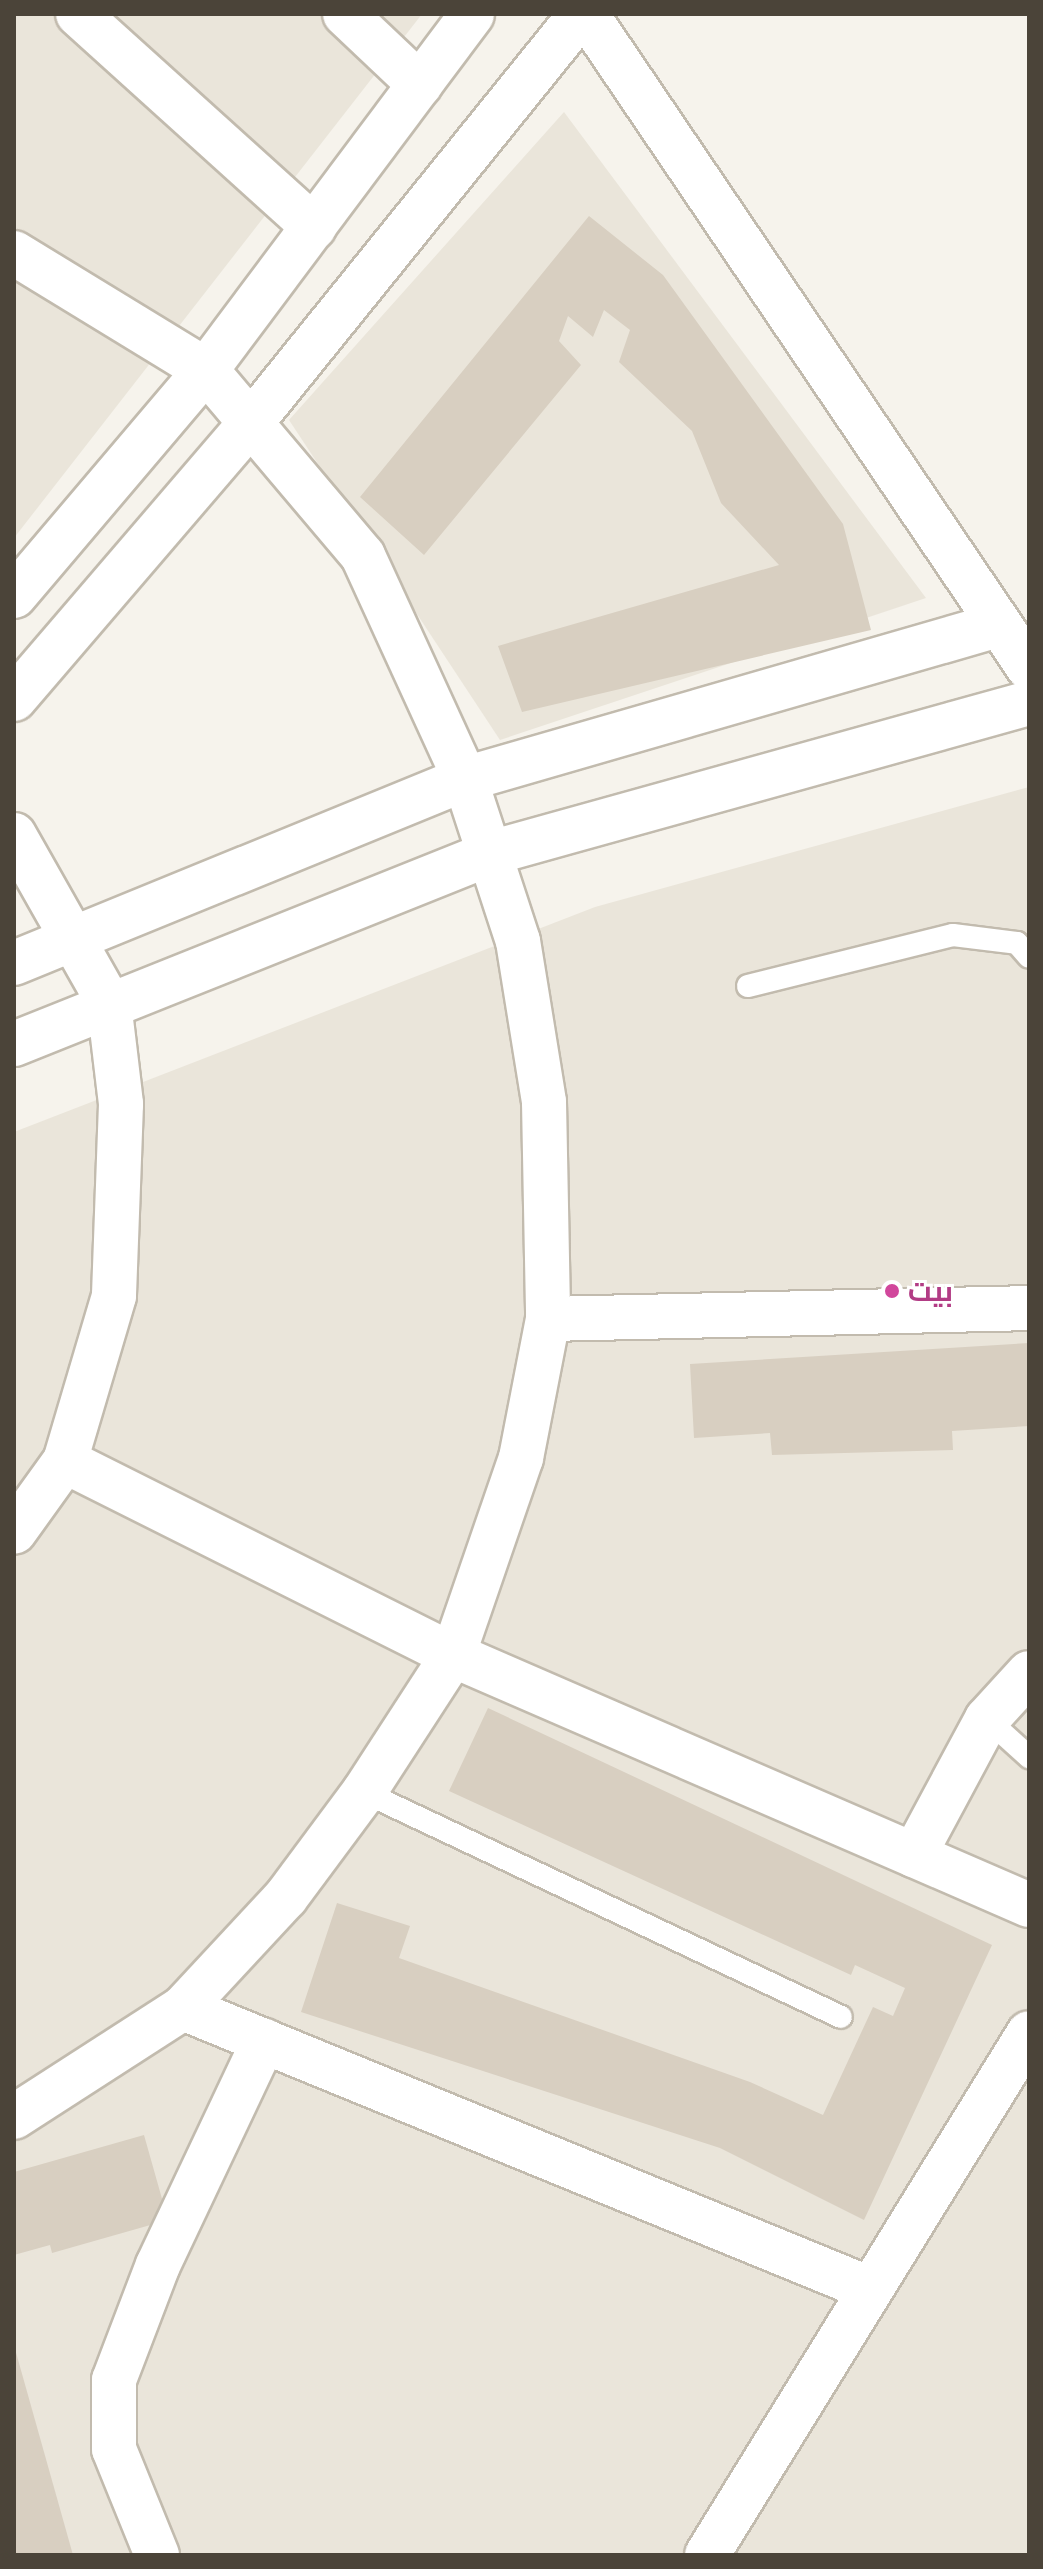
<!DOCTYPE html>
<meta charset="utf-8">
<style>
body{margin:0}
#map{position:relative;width:1043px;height:2569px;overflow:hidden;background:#f6f3ec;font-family:"PT Sans",Cairo,sans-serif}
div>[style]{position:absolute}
.residential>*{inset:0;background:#eae5da}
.building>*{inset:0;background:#d8cfc1}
.roads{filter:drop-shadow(2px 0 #c2bbae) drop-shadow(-2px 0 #c2bbae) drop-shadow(0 2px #c2bbae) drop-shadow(0 -2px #c2bbae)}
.lane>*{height:22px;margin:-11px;padding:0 11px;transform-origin:11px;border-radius:11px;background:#fff}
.street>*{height:44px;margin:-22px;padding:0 22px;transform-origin:22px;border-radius:22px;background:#fff}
.dots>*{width:22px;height:22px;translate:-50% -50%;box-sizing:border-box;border:4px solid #fff;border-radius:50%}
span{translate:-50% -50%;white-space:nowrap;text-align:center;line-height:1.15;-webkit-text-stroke:6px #fff;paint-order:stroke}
.hotel-label{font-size:28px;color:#b23c85;font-weight:700}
.left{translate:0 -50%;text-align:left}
.frame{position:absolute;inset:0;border:16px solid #4b4439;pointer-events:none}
</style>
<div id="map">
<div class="residential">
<i style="clip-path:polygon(14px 14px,422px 14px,14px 538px)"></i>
<i style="clip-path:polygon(564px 112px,926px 598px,500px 740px,289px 420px)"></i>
<i style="clip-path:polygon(1029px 787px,1029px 2555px,14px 2555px,14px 1132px,595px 907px)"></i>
</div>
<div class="building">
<i style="clip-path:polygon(589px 216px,663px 275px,843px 524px,871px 630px,522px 712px,498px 646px,779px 565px,721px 503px,692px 431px,619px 362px,630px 330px,604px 310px,593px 337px,568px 316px,559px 341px,581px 365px,424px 555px,360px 497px)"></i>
<i style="clip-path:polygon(1029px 1343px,1029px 1426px,952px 1431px,953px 1450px,772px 1455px,770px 1433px,694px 1438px,690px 1364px)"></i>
<i style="clip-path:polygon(488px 1708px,992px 1945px,864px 2220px,720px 2148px,301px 2012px,337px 1903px,410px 1926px,399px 1958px,750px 2082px,823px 2115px,873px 2007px,893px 2016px,905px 1988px,855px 1965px,851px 1975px,449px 1791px)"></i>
<i style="clip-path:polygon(144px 2135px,168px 2220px,52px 2253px,50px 2245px,14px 2255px,14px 2172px)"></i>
<i style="clip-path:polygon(15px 2349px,73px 2555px,14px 2555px)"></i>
</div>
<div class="roads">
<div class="lane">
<i style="left:748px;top:986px;width:211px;rotate:-14deg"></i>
<i style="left:953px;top:935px;width:64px;rotate:7.1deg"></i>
<i style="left:1017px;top:943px;width:18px;rotate:49deg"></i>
<i style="left:987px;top:1719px;width:57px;rotate:42.1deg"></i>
<i style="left:364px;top:1792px;width:527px;rotate:25.25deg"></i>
</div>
<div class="street">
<i style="left:78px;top:14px;width:318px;rotate:42.1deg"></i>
<i style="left:345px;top:14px;width:103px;rotate:43.4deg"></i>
<i style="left:586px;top:14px;width:790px;rotate:55.89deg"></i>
<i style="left:14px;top:253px;width:225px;rotate:31.4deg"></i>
<i style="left:206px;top:370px;width:243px;rotate:49.8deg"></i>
<i style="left:363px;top:556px;width:245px;rotate:65.4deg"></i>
<i style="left:465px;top:779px;width:170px;rotate:71.9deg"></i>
<i style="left:518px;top:941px;width:163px;rotate:80.8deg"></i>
<i style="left:544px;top:1102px;width:217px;rotate:88.9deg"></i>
<i style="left:548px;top:1319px;width:142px;rotate:101deg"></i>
<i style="left:521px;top:1458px;width:208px;rotate:109deg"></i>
<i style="left:453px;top:1655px;width:163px;rotate:123deg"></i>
<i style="left:364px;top:1792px;width:131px;rotate:126.6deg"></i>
<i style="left:286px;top:1897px;width:151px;rotate:132.9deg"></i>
<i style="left:183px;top:2008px;width:201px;rotate:147.2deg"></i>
<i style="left:14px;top:596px;width:297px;rotate:-49.7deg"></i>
<i style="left:206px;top:370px;width:444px;rotate:-53.2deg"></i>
<i style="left:14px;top:699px;width:369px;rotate:-49.4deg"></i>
<i style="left:254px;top:419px;width:521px;rotate:-51.08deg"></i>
<i style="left:14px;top:835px;width:193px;rotate:60.5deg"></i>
<i style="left:109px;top:1003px;width:102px;rotate:83.2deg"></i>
<i style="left:121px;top:1104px;width:192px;rotate:92.1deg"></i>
<i style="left:114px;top:1296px;width:172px;rotate:106.5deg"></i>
<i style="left:65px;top:1461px;width:87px;rotate:125.7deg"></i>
<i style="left:14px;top:963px;width:487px;rotate:-22.2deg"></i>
<i style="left:465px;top:779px;width:555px;rotate:-16.12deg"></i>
<i style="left:14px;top:1044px;width:517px;rotate:-21.8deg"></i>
<i style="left:494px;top:852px;width:555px;rotate:-15.56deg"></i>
<i style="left:548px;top:1319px;width:481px;rotate:-1.3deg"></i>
<i style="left:65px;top:1461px;width:434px;rotate:26.6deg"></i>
<i style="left:453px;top:1655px;width:628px;rotate:23.46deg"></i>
<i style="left:914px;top:1855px;width:154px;rotate:-61.8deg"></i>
<i style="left:987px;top:1719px;width:62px;rotate:-47.6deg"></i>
<i style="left:183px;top:2008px;width:742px;rotate:22.25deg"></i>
<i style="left:157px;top:2555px;width:114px;rotate:-112.1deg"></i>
<i style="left:114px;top:2449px;width:69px;rotate:-90deg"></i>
<i style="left:114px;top:2380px;width:123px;rotate:-69.1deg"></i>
<i style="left:158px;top:2265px;width:248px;rotate:-64.7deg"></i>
<i style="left:707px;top:2555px;width:613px;rotate:-58.33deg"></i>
</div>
</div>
<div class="dots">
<i style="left:892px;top:1291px;background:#d1479c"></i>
</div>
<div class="hotel-label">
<span class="left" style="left:908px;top:1291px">بيت</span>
</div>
<div class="frame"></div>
</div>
